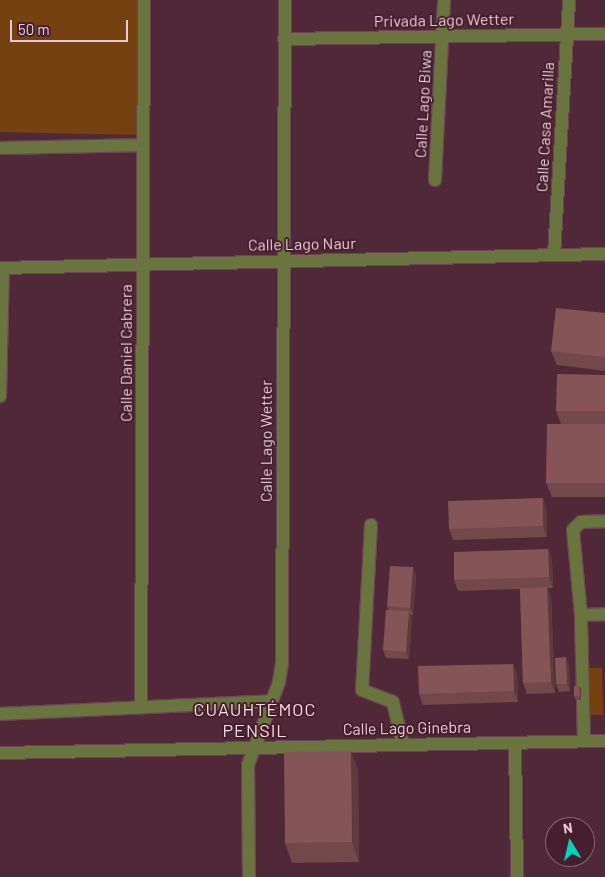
<!DOCTYPE html>
<meta charset="utf-8">
<style>
body{margin:0}
#map{position:relative;width:605px;height:877px;overflow:hidden;background:#512837;font-family:Barlow,sans-serif}
div>[style]{position:absolute}
.green>*{inset:0;background:#754110}
.roads{filter:drop-shadow(1px 0 #6c4553) drop-shadow(-1px 0 #6c4553) drop-shadow(0 1px #6c4553) drop-shadow(0 -1px #6c4553)}
.minor>*{height:12px;margin:-6px;padding:0 6px;transform-origin:6px;border-radius:6px;background:#6a743f}
.wall>*{inset:0;background:#72484a}
.shaded-wall>*{inset:0;background:#5c3b3c}
.building>*{inset:0;background:#845456}
span{translate:-50% -50%;white-space:nowrap;text-align:center;line-height:1.15;-webkit-text-stroke:4px #461e2d;paint-order:stroke}
.street-label{font-size:16px;color:#e5cad2}
.neighbourhood-label{font-size:18px;color:#f8d8e1;letter-spacing:1px}
.north{position:absolute;left:545px;top:817px;width:50px;height:50px;box-sizing:border-box;background:#461e2d;border:1px solid #86636f;border-radius:50%;rotate:351deg;font-size:14px;font-weight:700;line-height:20px;text-align:center;color:#e5cad2}
.north::after{content:'';display:block;margin:auto;width:18px;height:22px;background:#00d5b7;clip-path:polygon(50% 0,100% 100%,50% 72%,0 100%)}
.scale{position:absolute;left:10px;top:20px;width:118px;height:22px;box-sizing:border-box;border:2px solid #e5cad2;border-top:0;padding-left:6px;font-size:15px;line-height:18px;white-space:nowrap;color:#e5cad2;-webkit-text-stroke:4px #461e2d;paint-order:stroke}
</style>
<div id="map">
<div class="green">
<i style="clip-path:polygon(0 0,140px 0,138px 135px,0 132px)"></i>
<i style="clip-path:polygon(588px 668px,602px 668px,603px 715px,589px 715px)"></i>
</div>
<div class="roads">
<div class="minor">
<i style="left:284px;top:39px;width:321px;rotate:-0.9deg"></i>
<i style="left:0;top:148px;width:142px;rotate:-1.2deg"></i>
<i style="left:435px;top:180px;width:180px;rotate:-87.1deg"></i>
<i style="left:554px;top:255px;width:255px;rotate:-86.6deg"></i>
<i style="left:0;top:268px;width:605px;rotate:-1.33deg"></i>
<i style="left:0;top:396px;width:128px;rotate:-88.7deg"></i>
<i style="left:371px;top:525px;width:165px;rotate:93.1deg"></i>
<i style="left:362px;top:690px;width:33px;rotate:21deg"></i>
<i style="left:393px;top:702px;width:44px;rotate:76.9deg"></i>
<i style="left:581px;top:615px;width:24px;rotate:-2deg"></i>
<i style="left:141px;top:707px;width:707px;rotate:-89.76deg"></i>
<i style="left:0;top:714px;width:272px;rotate:-2.7deg"></i>
<i style="left:584px;top:741px;width:126px;rotate:-91.4deg"></i>
<i style="left:581px;top:615px;width:85px;rotate:-95.4deg"></i>
<i style="left:573px;top:530px;width:11px;rotate:-45deg"></i>
<i style="left:581px;top:522px;width:24px;rotate:-2deg"></i>
<i style="left:515px;top:743px;width:134px;rotate:89.1deg"></i>
<i style="left:0;top:753px;width:605px;rotate:-1.14deg"></i>
<i style="left:249px;top:877px;width:112px;rotate:-90.5deg"></i>
<i style="left:248px;top:765px;width:89px;rotate:-69.5deg"></i>
<i style="left:279px;top:682px;width:19px;rotate:-81deg"></i>
<i style="left:282px;top:663px;width:663px;rotate:-89.74deg"></i>
</div>
</div>
<div class="wall">
<i style="clip-path:polygon(605px 313px,605px 371px,557px 365px,551px 351px)"></i>
<i style="clip-path:polygon(605px 375px,605px 497px,552px 497px,546px 483px,561px 424px,556px 411px)"></i>
<i style="clip-path:polygon(547px 510px,547px 537px,453px 540px,449px 529px)"></i>
<i style="clip-path:polygon(548px 549px,552px 560px,553px 588px,548px 588px,551px 598px,555px 693px,527px 694px,523px 683px,520px 589px,458px 591px,454px 580px)"></i>
<i style="clip-path:polygon(416px 575px,413px 615px,411px 615px,412px 619px,409px 659px,386px 658px,383px 650px,388px 610px,387px 606px)"></i>
<i style="clip-path:polygon(513px 664px,517px 675px,518px 702px,423px 705px,419px 694px)"></i>
<i style="clip-path:polygon(569px 665px,570px 691px,559px 692px,556px 684px)"></i>
<i style="clip-path:polygon(581px 689px,581px 700px,576px 700px,574px 696px)"></i>
<i style="clip-path:polygon(358px 770px,359px 862px,292px 863px,285px 843px)"></i>
</div>
<div class="shaded-wall">
<i style="clip-path:polygon(543px 498px,547px 510px,547px 537px,543px 526px)"></i>
<i style="clip-path:polygon(548px 549px,552px 560px,553px 588px,549px 577px)"></i>
<i style="clip-path:polygon(413px 567px,416px 575px,413px 615px,410px 608px)"></i>
<i style="clip-path:polygon(547px 587px,551px 598px,555px 693px,551px 682px)"></i>
<i style="clip-path:polygon(409px 611px,412px 619px,409px 659px,406px 652px)"></i>
<i style="clip-path:polygon(566px 657px,569px 665px,570px 691px,567px 684px)"></i>
<i style="clip-path:polygon(513px 664px,517px 675px,518px 702px,514px 691px)"></i>
<i style="clip-path:polygon(579px 686px,581px 689px,581px 700px,580px 696px)"></i>
<i style="clip-path:polygon(351px 751px,358px 770px,359px 862px,352px 842px)"></i>
</div>
<div class="building">
<i style="clip-path:polygon(556px 308px,605px 313px,605px 357px,551px 351px)"></i>
<i style="clip-path:polygon(557px 374px,605px 375px,605px 411px,556px 411px)"></i>
<i style="clip-path:polygon(547px 424px,605px 424px,605px 483px,546px 483px)"></i>
<i style="clip-path:polygon(543px 498px,543px 526px,449px 529px,448px 501px)"></i>
<i style="clip-path:polygon(548px 549px,549px 577px,454px 580px,454px 552px)"></i>
<i style="clip-path:polygon(390px 566px,413px 567px,410px 608px,387px 606px)"></i>
<i style="clip-path:polygon(547px 587px,551px 682px,523px 683px,520px 588px)"></i>
<i style="clip-path:polygon(386px 610px,409px 611px,406px 652px,383px 650px)"></i>
<i style="clip-path:polygon(566px 657px,567px 684px,556px 684px,555px 658px)"></i>
<i style="clip-path:polygon(513px 664px,514px 691px,419px 694px,418px 666px)"></i>
<i style="clip-path:polygon(574px 686px,579px 686px,580px 696px,574px 696px)"></i>
<i style="clip-path:polygon(351px 751px,352px 842px,285px 843px,284px 752px)"></i>
</div>
<div class="street-label">
<span style="left:444px;top:20px;rotate:-1deg">Privada Lago Wetter</span>
<span style="left:423px;top:104px;rotate:-87deg">Calle Lago Biwa</span>
<span style="left:545px;top:127px;rotate:-87deg">Calle Casa Amarilla</span>
<span style="left:302px;top:244px;rotate:-1deg">Calle Lago Naur</span>
<span style="left:126px;top:353px;rotate:-90deg">Calle Daniel Cabrera</span>
<span style="left:266px;top:441px;rotate:-90deg">Calle Lago Wetter</span>
<span style="left:407px;top:728px;rotate:-1deg">Calle Lago Ginebra</span>
</div>
<div class="neighbourhood-label">
<span style="left:255px;top:720px">CUAUHTÉMOC<br>PENSIL</span>
</div>
<div class="north">N</div>
<div class="scale">50 m</div>
</div>
